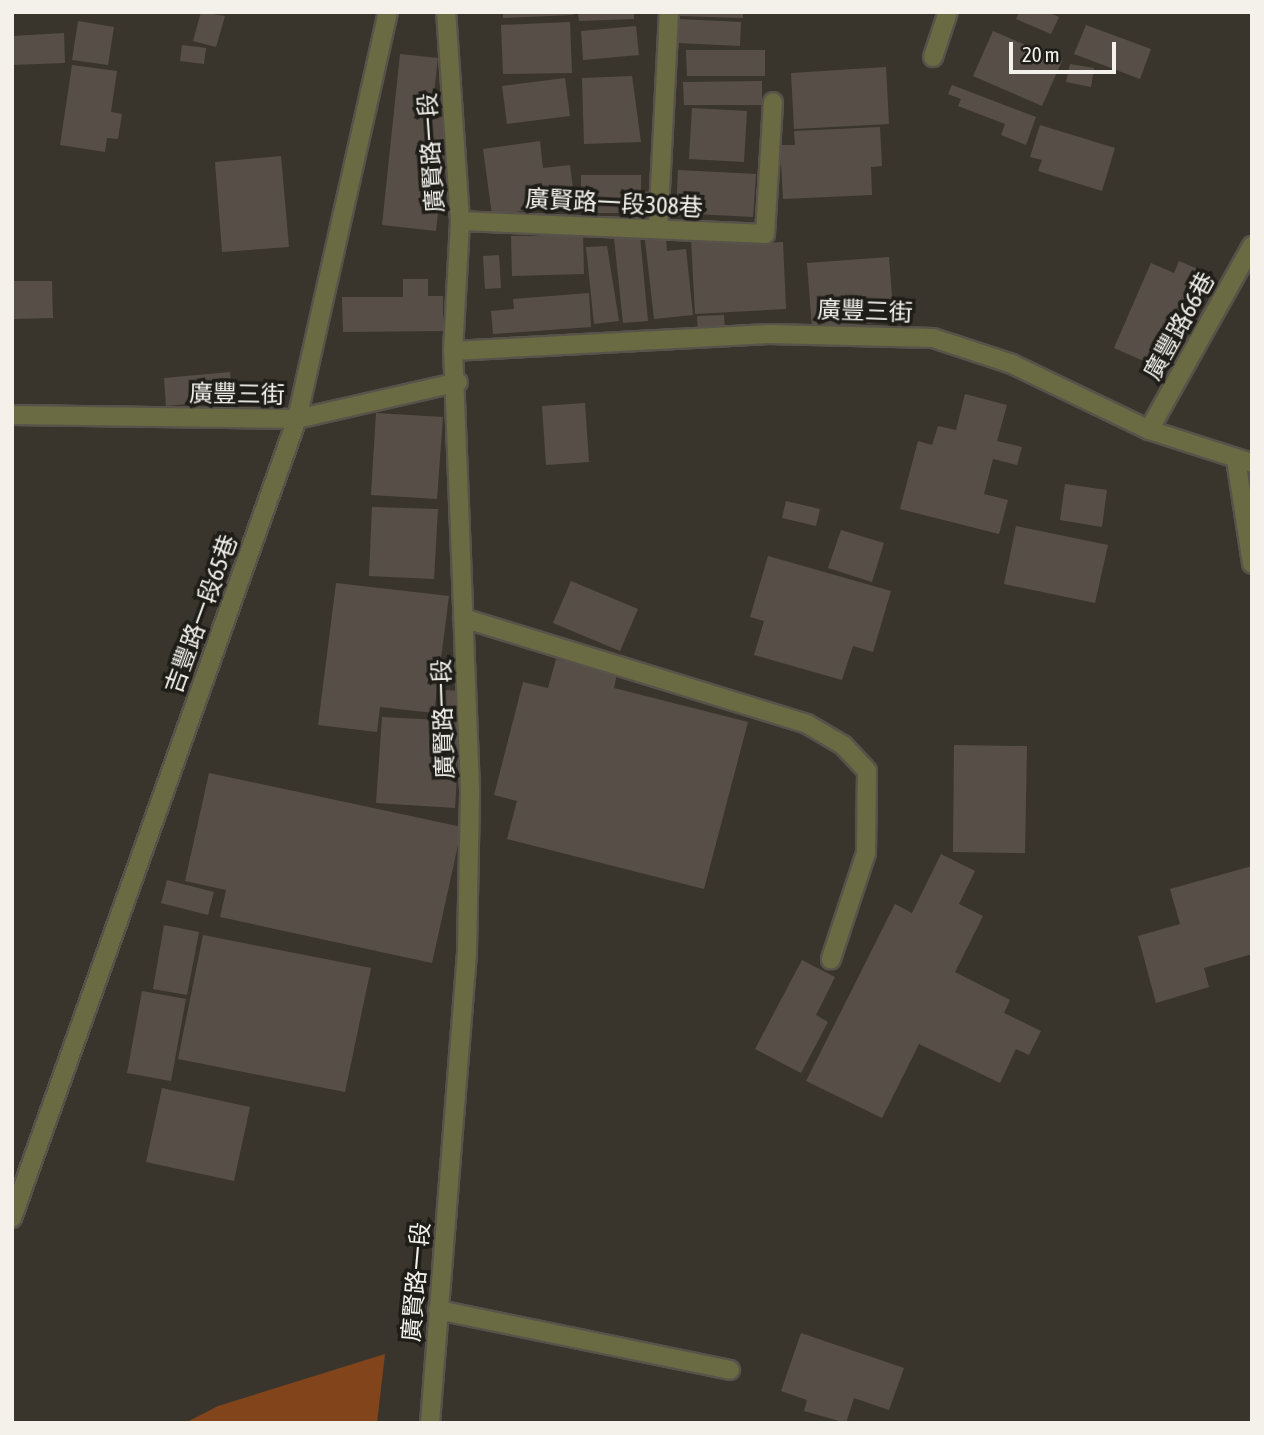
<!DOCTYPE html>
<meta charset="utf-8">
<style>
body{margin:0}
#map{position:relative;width:1264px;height:1435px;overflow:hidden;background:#39352c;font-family:"Asap Condensed","Noto Sans TC",sans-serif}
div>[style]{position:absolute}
.green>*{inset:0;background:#82441b}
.building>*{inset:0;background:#574f47}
.roads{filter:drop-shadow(2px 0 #57534b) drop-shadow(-2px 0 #57534b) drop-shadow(0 2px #57534b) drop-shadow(0 -2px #57534b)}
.service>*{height:18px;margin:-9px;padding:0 9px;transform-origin:9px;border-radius:9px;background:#6b6b43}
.minor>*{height:18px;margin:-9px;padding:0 9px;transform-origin:9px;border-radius:9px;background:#6b6b43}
.tertiary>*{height:18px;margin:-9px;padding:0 9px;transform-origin:9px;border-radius:9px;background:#6b6b43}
span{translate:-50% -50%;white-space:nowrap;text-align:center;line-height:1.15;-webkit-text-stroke:7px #1e1d18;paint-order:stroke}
.street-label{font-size:24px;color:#f4f1eb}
.frame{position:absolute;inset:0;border:14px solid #f4f1eb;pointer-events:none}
.scale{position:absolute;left:1009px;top:42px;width:107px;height:32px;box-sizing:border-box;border:4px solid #f4f1eb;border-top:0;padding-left:9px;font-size:21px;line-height:24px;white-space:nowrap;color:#f4f1eb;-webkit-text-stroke:5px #1e1d18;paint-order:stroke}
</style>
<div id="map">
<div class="green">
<i style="clip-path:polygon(385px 1354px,377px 1423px,185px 1423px,218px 1406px)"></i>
</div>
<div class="building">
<i style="clip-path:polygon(201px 12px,225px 16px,216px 47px,193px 41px)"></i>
<i style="clip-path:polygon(503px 12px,572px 12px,573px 15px,503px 18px)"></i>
<i style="clip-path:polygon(578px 12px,634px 12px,634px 19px,579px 21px)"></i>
<i style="clip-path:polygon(679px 12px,743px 12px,743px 18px,679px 16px)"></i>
<i style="clip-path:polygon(1019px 12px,1048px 12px,1059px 17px,1051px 34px,1016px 19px)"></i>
<i style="clip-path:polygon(679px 19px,741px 22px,740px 46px,678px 43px)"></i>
<i style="clip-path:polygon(78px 21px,114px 27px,108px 65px,72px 60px)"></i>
<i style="clip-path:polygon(570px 22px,572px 73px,503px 74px,501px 25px)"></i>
<i style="clip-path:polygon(1086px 25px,1151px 49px,1140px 79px,1074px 54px)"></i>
<i style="clip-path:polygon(636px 26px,639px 55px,583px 60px,581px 31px)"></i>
<i style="clip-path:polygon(993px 31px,1062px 61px,1042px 106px,973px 76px)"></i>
<i style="clip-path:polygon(64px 33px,65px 63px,12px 65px,12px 36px)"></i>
<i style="clip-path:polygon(182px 45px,206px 48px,204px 64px,180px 61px)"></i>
<i style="clip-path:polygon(686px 50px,765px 50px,765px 76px,687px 76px)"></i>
<i style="clip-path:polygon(400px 54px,438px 58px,432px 110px,449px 113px,436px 231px,382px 225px)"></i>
<i style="clip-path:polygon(1070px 64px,1094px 68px,1091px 87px,1066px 82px)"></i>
<i style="clip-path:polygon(72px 65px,117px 71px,111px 112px,122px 114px,118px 139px,107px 138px,105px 152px,60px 145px)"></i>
<i style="clip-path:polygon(886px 67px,889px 124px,794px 129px,791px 73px)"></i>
<i style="clip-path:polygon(632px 76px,641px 142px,584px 144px,582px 78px)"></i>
<i style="clip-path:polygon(565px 78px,570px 116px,507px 124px,502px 86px)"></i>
<i style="clip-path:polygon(762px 81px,762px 105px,684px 105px,683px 82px)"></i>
<i style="clip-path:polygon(952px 85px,1036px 117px,1026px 145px,1001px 135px,1005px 124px,958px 106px,961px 99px,948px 94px)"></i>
<i style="clip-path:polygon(692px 108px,747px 111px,744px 162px,689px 159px)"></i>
<i style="clip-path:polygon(1040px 125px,1115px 148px,1102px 191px,1038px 171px,1042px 160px,1030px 157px)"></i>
<i style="clip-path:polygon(880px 127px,882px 166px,871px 167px,872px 195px,783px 199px,780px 145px,795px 145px,794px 131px)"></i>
<i style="clip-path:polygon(540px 141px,543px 168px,570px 165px,575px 204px,492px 215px,483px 149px)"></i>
<i style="clip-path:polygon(281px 156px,289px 247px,222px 252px,215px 162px)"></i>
<i style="clip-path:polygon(678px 170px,756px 174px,753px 217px,676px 213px)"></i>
<i style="clip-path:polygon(581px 175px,641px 175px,641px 191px,652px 192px,652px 213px,581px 213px)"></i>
<i style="clip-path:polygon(583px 235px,584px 274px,512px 276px,511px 236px)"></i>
<i style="clip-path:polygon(640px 236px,648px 321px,623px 323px,614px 238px)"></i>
<i style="clip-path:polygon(747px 237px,747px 244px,783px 242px,786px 309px,695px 314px,691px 239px)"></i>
<i style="clip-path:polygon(666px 238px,667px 251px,686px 249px,693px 315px,654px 319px,645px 240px)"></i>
<i style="clip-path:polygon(607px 246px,619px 321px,594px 324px,586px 247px)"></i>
<i style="clip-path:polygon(499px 255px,501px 288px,485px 289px,483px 256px)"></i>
<i style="clip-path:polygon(889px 257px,894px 322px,812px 328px,807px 263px)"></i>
<i style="clip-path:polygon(1179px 261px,1207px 273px,1164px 370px,1114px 348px,1151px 263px,1174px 273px)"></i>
<i style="clip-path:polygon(403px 279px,428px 279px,428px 296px,443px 296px,443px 331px,343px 332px,342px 297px,403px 297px)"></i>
<i style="clip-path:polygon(14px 281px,52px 281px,53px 318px,12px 319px)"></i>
<i style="clip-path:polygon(589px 293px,591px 327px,493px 334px,491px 311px,514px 309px,513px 299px)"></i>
<i style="clip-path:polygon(724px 315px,725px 331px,698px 333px,697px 316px)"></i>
<i style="clip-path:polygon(230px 372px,233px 400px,166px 406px,164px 378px)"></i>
<i style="clip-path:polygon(965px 394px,1007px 405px,997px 441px,1022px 447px,1017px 465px,993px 459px,984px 494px,1008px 500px,999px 534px,900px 509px,918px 441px,932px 445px,938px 426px,956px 430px)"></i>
<i style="clip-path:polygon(585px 403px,589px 462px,546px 465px,542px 406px)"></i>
<i style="clip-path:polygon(376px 413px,443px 417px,437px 499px,371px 495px)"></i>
<i style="clip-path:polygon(1065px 484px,1107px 490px,1102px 527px,1060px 520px)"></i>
<i style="clip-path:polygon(786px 501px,820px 509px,816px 526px,782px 518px)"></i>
<i style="clip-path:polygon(372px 507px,438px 509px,434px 579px,369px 576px)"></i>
<i style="clip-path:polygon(1016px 526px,1108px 545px,1095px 603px,1004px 584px)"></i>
<i style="clip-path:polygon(841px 530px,884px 543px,872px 582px,828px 568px)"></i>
<i style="clip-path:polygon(768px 556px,891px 591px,873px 652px,853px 646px,842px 680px,754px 655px,764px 621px,750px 617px)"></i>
<i style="clip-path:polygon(571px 581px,638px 609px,620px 651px,553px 623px)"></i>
<i style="clip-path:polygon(336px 583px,449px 596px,434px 713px,380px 707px,377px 732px,318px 725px)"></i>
<i style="clip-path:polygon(556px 659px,617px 674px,614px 688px,748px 722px,704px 889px,507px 839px,517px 801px,494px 795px,523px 682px,548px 688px)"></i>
<i style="clip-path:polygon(443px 690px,462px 691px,455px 808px,376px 803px,382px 717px,441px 720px)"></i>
<i style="clip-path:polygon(954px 745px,1027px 746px,1025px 853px,953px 852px)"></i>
<i style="clip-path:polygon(209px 773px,462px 827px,432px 963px,220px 917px,226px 890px,185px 881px)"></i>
<i style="clip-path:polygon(941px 854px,975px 871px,959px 904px,983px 916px,955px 972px,1010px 1000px,1004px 1013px,1041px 1031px,1029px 1055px,1016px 1049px,1000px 1083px,919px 1044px,882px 1118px,806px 1081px,895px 904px,912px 913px)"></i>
<i style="clip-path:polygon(1252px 866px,1252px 954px,1204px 968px,1209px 987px,1156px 1003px,1138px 936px,1180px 924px,1170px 889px)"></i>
<i style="clip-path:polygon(167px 880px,214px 892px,208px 915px,161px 903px)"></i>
<i style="clip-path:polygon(164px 925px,199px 932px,187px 995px,153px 989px)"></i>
<i style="clip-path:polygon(203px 935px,371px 968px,345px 1092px,178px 1059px)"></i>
<i style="clip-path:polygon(802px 960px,835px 977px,816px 1015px,828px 1022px,801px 1073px,755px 1049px)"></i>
<i style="clip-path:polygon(142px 991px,186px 999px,171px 1081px,127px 1073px)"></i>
<i style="clip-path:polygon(162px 1088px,250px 1107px,234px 1181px,146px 1162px)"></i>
<i style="clip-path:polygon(801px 1333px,904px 1368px,889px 1410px,854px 1398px,846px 1423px,804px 1411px,807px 1400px,781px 1391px)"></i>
</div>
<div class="roads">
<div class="service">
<i style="left:933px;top:57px;width:47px;rotate:-71.6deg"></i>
<i style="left:460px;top:221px;width:305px;rotate:2.4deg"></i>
<i style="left:765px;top:234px;width:132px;rotate:-86.5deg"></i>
<i style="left:658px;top:229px;width:217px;rotate:-87.1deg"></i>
<i style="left:1236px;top:459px;width:106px;rotate:81.3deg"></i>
<i style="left:463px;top:618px;width:360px;rotate:17.1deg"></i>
<i style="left:807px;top:724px;width:42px;rotate:30.3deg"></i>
<i style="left:843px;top:745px;width:35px;rotate:47deg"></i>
<i style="left:867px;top:771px;width:82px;rotate:90.7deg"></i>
<i style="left:866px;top:853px;width:112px;rotate:108.3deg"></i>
<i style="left:438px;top:1310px;width:298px;rotate:11.6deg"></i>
</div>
<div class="minor">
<i style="left:453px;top:351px;width:316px;rotate:-3.1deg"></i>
<i style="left:769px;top:334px;width:164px;rotate:1.4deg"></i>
<i style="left:933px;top:338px;width:83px;rotate:18.2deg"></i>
<i style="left:1012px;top:364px;width:152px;rotate:25.7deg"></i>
<i style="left:1149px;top:430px;width:108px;rotate:17.8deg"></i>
<i style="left:1149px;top:430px;width:211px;rotate:-60.8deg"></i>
<i style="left:12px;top:1218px;width:848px;rotate:-70.37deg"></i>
<i style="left:297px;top:419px;width:417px;rotate:-77.4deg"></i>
</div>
<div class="tertiary">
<i style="left:12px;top:415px;width:285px;rotate:0.8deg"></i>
<i style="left:297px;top:419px;width:165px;rotate:-12.9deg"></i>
<i style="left:430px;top:1423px;width:473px;rotate:-85.5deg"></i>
<i style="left:467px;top:951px;width:161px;rotate:-88.9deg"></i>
<i style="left:470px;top:790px;width:439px;rotate:-92.2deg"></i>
<i style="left:453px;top:351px;width:130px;rotate:-86.9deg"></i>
<i style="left:460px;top:221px;width:209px;rotate:-93.8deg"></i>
</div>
</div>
<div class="street-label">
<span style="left:431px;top:153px;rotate:-94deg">廣賢路一段</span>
<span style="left:614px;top:203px;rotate:3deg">廣賢路一段308巷</span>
<span style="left:865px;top:311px;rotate:2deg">廣豐三街</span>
<span style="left:1179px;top:326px;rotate:-61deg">廣豐路66巷</span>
<span style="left:237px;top:394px;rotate:1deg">廣豐三街</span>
<span style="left:201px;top:614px;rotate:-70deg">吉豐路一段65巷</span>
<span style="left:443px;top:719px;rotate:-92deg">廣賢路一段</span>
<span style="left:416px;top:1282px;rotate:-85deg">廣賢路一段</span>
</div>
<div class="frame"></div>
<div class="scale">20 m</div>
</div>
